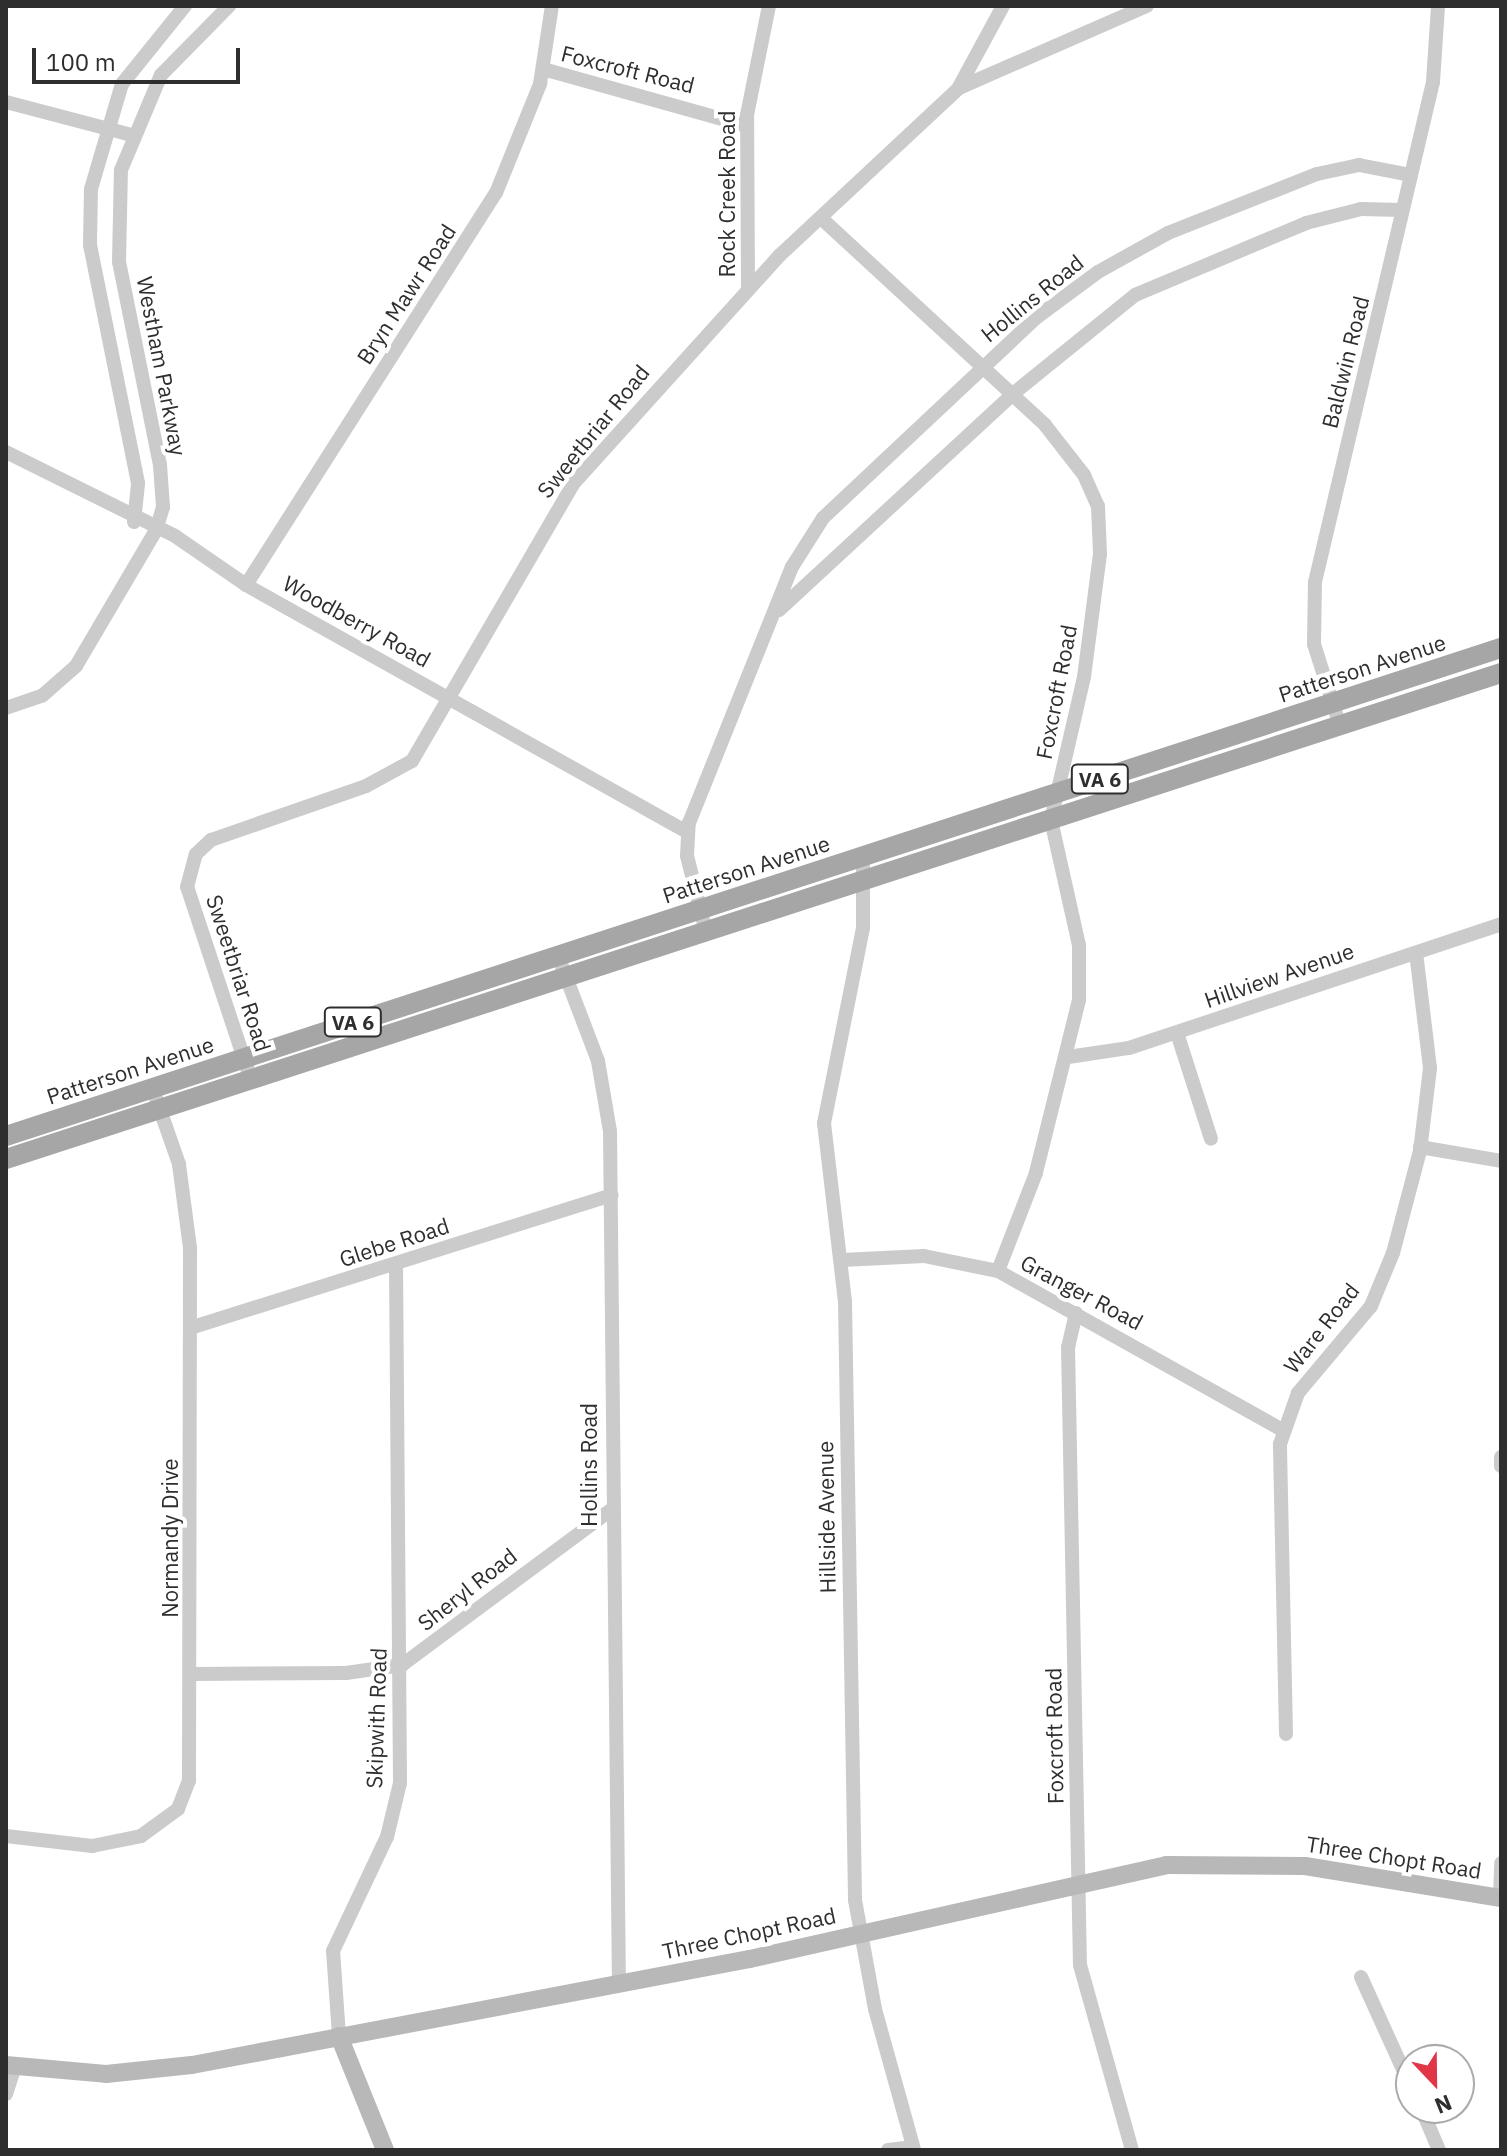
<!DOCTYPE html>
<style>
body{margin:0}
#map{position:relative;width:1507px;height:2156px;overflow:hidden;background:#fff;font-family:"IBM Plex Sans",sans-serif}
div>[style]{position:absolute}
.street>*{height:14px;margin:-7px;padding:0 7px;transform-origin:7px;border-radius:7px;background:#cbcbcb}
.secondary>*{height:18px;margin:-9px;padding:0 9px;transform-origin:9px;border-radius:9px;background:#b8b8b8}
.primary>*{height:20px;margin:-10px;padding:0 10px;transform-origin:10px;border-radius:10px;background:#a6a6a6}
span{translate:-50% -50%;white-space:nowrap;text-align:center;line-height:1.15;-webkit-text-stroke:8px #fff;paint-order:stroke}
.shield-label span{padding:2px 6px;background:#fff;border:2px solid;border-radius:6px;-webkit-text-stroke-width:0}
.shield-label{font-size:20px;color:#2e2e2e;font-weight:700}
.street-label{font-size:22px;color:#2e2e2e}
.frame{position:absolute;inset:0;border:8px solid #2e2e2e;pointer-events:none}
.north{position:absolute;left:1395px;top:2044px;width:80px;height:80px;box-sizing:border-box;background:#fff;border:2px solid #ababab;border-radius:50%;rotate:158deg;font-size:22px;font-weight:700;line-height:32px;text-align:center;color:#2e2e2e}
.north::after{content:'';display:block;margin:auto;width:28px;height:36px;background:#e03648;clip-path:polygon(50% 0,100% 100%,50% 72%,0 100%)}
.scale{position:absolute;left:32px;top:48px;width:208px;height:36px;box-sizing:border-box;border:4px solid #2e2e2e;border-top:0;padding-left:10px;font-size:24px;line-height:28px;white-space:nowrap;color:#2e2e2e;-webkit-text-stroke:6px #fff;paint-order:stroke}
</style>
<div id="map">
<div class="street">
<i style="left:543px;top:69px;width:212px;rotate:15.6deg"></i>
<i style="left:959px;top:87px;width:92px;rotate:-61.5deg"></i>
<i style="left:6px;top:102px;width:130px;rotate:14.7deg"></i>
<i style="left:821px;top:218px;width:305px;rotate:42.7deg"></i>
<i style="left:1045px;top:425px;width:63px;rotate:52deg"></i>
<i style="left:1084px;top:475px;width:34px;rotate:66deg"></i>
<i style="left:1098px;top:506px;width:48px;rotate:87.6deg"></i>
<i style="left:1100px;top:554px;width:124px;rotate:97.4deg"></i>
<i style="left:1084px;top:677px;width:147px;rotate:103deg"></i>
<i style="left:1051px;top:820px;width:128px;rotate:77.4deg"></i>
<i style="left:1079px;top:945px;width:55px;rotate:90deg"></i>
<i style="left:1079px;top:1000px;width:178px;rotate:104deg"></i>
<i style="left:1036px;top:1173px;width:105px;rotate:111.2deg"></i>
<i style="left:748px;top:289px;width:174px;rotate:-90.3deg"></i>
<i style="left:747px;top:115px;width:111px;rotate:-78.6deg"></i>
<i style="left:6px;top:452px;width:189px;rotate:26.4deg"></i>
<i style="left:175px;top:536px;width:86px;rotate:34.6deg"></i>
<i style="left:246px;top:585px;width:505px;rotate:29.25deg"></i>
<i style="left:134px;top:522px;width:39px;rotate:-84deg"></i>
<i style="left:138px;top:483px;width:243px;rotate:-101.4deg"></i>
<i style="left:90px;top:245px;width:56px;rotate:-89deg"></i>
<i style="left:91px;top:189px;width:109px;rotate:-73.6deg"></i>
<i style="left:122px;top:84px;width:100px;rotate:-51.1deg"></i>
<i style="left:246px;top:585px;width:465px;rotate:-57.5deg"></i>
<i style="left:496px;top:193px;width:118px;rotate:-68deg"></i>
<i style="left:540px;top:84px;width:79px;rotate:-81.3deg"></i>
<i style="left:779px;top:610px;width:320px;rotate:-42.7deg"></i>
<i style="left:1014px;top:393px;width:156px;rotate:-39deg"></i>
<i style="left:1135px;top:295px;width:186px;rotate:-22.8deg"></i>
<i style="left:1306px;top:223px;width:57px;rotate:-14.3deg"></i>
<i style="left:1361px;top:209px;width:41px;rotate:1.4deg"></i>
<i style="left:6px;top:708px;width:39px;rotate:-19deg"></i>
<i style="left:43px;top:695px;width:44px;rotate:-41.3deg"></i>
<i style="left:76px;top:666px;width:158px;rotate:-59.5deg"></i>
<i style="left:156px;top:530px;width:24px;rotate:-73deg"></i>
<i style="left:163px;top:507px;width:42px;rotate:-94.1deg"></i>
<i style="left:160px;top:465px;width:207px;rotate:-101.4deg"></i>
<i style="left:119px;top:262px;width:92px;rotate:-88.8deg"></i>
<i style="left:121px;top:170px;width:103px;rotate:-67.2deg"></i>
<i style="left:161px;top:75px;width:97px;rotate:-45.4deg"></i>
<i style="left:1340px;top:726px;width:86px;rotate:-107.6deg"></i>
<i style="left:1314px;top:644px;width:62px;rotate:-89.1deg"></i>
<i style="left:1315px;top:582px;width:514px;rotate:-76.72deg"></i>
<i style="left:1433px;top:82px;width:76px;rotate:-86.2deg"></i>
<i style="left:863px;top:856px;width:72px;rotate:90deg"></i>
<i style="left:863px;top:928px;width:199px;rotate:101.3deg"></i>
<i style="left:824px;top:1123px;width:179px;rotate:83.3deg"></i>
<i style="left:845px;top:1301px;width:599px;rotate:89.04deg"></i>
<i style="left:855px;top:1900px;width:111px;rotate:79.6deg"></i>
<i style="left:875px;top:2009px;width:146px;rotate:74.5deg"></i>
<i style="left:706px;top:932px;width:78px;rotate:-104deg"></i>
<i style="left:687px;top:856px;width:33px;rotate:-87deg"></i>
<i style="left:689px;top:823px;width:276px;rotate:-68.1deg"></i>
<i style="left:792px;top:567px;width:58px;rotate:-57.7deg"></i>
<i style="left:823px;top:518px;width:294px;rotate:-43.2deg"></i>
<i style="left:1037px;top:317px;width:76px;rotate:-36.4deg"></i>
<i style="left:1098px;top:272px;width:80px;rotate:-29.1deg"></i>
<i style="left:1168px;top:233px;width:160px;rotate:-21.6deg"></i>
<i style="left:1317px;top:174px;width:43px;rotate:-12.1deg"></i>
<i style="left:1359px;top:165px;width:53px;rotate:10.9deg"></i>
<i style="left:558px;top:956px;width:112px;rotate:69.1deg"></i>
<i style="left:598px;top:1061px;width:71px;rotate:80.3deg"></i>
<i style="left:610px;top:1131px;width:853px;rotate:89.4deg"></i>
<i style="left:1177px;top:1033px;width:111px;rotate:72.2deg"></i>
<i style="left:1068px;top:1057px;width:62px;rotate:-8.4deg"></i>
<i style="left:1129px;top:1048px;width:392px;rotate:-18.4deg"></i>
<i style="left:251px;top:1080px;width:203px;rotate:-108.3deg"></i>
<i style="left:187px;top:887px;width:34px;rotate:-75deg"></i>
<i style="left:196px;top:854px;width:21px;rotate:-43deg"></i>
<i style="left:211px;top:840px;width:164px;rotate:-19.2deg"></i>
<i style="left:366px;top:786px;width:52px;rotate:-28.5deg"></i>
<i style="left:412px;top:761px;width:320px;rotate:-59.8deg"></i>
<i style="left:573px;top:484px;width:309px;rotate:-47.9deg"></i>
<i style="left:780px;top:255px;width:245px;rotate:-43deg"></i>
<i style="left:959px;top:88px;width:205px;rotate:-23.6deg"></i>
<i style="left:1420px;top:1147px;width:82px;rotate:9.8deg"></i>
<i style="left:842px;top:1260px;width:82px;rotate:-2.8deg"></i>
<i style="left:924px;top:1256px;width:76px;rotate:11.5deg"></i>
<i style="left:998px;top:1271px;width:326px;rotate:29.2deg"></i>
<i style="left:1076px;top:1313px;width:35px;rotate:103deg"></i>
<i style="left:1068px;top:1347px;width:618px;rotate:88.89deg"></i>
<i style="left:1080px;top:1965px;width:192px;rotate:74.3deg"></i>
<i style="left:190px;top:1328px;width:442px;rotate:-17.5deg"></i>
<i style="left:1501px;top:1457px;width:9px;rotate:90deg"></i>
<i style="left:193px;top:1674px;width:153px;rotate:-0.4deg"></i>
<i style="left:346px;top:1673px;width:57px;rotate:-8.1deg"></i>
<i style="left:402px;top:1665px;width:262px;rotate:-36.6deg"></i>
<i style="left:1286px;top:1734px;width:290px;rotate:-91.2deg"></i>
<i style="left:1280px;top:1444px;width:54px;rotate:-70.6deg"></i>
<i style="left:1298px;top:1393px;width:114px;rotate:-50deg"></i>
<i style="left:1371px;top:1306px;width:57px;rotate:-67.5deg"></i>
<i style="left:1393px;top:1253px;width:106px;rotate:-75.2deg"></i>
<i style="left:1420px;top:1151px;width:84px;rotate:-83.1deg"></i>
<i style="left:1430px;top:1068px;width:116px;rotate:-96.9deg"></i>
<i style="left:6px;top:1836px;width:87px;rotate:6.6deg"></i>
<i style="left:92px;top:1846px;width:50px;rotate:-11.5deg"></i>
<i style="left:141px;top:1836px;width:46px;rotate:-36.1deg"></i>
<i style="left:178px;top:1809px;width:30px;rotate:-69deg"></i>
<i style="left:189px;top:1781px;width:533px;rotate:-89.89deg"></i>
<i style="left:190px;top:1248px;width:85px;rotate:-97.5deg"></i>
<i style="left:179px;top:1164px;width:82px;rotate:-109.3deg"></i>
<i style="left:1500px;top:1898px;width:35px;rotate:-88deg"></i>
<i style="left:1361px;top:1977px;width:121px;rotate:65.6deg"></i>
<i style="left:339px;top:2036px;width:85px;rotate:-94deg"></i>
<i style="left:333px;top:1951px;width:126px;rotate:-64.7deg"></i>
<i style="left:387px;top:1837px;width:56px;rotate:-76.5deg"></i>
<i style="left:400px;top:1783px;width:518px;rotate:-90.44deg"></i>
<i style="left:6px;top:2094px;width:28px;rotate:-72deg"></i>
<i style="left:1421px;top:2108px;width:46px;rotate:66.8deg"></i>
<i style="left:888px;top:2150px;width:24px;rotate:-7deg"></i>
</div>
<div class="secondary">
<i style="left:339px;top:2036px;width:123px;rotate:68deg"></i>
<i style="left:6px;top:2065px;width:100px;rotate:5.1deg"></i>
<i style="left:106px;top:2074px;width:86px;rotate:-6deg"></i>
<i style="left:192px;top:2065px;width:568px;rotate:-10.76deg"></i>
<i style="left:750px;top:1959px;width:426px;rotate:-12.7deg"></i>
<i style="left:1166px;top:1865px;width:139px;rotate:0.4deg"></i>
<i style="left:1305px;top:1866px;width:199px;rotate:9.3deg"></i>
</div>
<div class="primary">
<i style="left:6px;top:1136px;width:1573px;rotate:-18.08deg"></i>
<i style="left:6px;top:1159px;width:1572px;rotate:-18.01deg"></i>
</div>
<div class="shield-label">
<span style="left:1100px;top:779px">VA 6</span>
<span style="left:353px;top:1022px">VA 6</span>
</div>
<div class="street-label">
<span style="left:628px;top:69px;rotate:14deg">Foxcroft Road</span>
<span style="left:727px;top:194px;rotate:-90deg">Rock Creek Road</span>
<span style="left:406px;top:294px;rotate:-57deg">Bryn Mawr Road</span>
<span style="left:1032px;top:298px;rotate:-39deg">Hollins Road</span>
<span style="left:1345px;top:362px;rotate:-76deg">Baldwin Road</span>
<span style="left:162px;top:366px;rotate:79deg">Westham Parkway</span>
<span style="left:593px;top:431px;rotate:-51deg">Sweetbriar Road</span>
<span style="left:357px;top:621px;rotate:29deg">Woodberry Road</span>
<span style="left:1362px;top:668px;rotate:-18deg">Patterson Avenue</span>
<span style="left:1056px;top:692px;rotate:-79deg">Foxcroft Road</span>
<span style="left:746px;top:869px;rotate:-18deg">Patterson Avenue</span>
<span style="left:239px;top:973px;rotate:72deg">Sweetbriar Road</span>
<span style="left:1279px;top:975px;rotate:-19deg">Hillview Avenue</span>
<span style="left:130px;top:1070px;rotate:-18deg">Patterson Avenue</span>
<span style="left:394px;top:1242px;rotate:-18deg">Glebe Road</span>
<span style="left:1082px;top:1292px;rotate:28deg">Granger Road</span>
<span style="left:1321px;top:1328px;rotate:-52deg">Ware Road</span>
<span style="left:589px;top:1465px;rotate:-90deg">Hollins Road</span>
<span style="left:826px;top:1517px;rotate:-91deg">Hillside Avenue</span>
<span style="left:170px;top:1538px;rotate:-90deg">Normandy Drive</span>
<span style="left:467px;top:1589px;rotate:-38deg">Sheryl Road</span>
<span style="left:376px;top:1718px;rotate:-88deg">Skipwith Road</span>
<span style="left:1054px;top:1736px;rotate:-91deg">Foxcroft Road</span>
<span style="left:1394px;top:1857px;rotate:9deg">Three Chopt Road</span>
<span style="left:749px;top:1933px;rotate:-12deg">Three Chopt Road</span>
</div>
<div class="frame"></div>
<div class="north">N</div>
<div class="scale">100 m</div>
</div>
